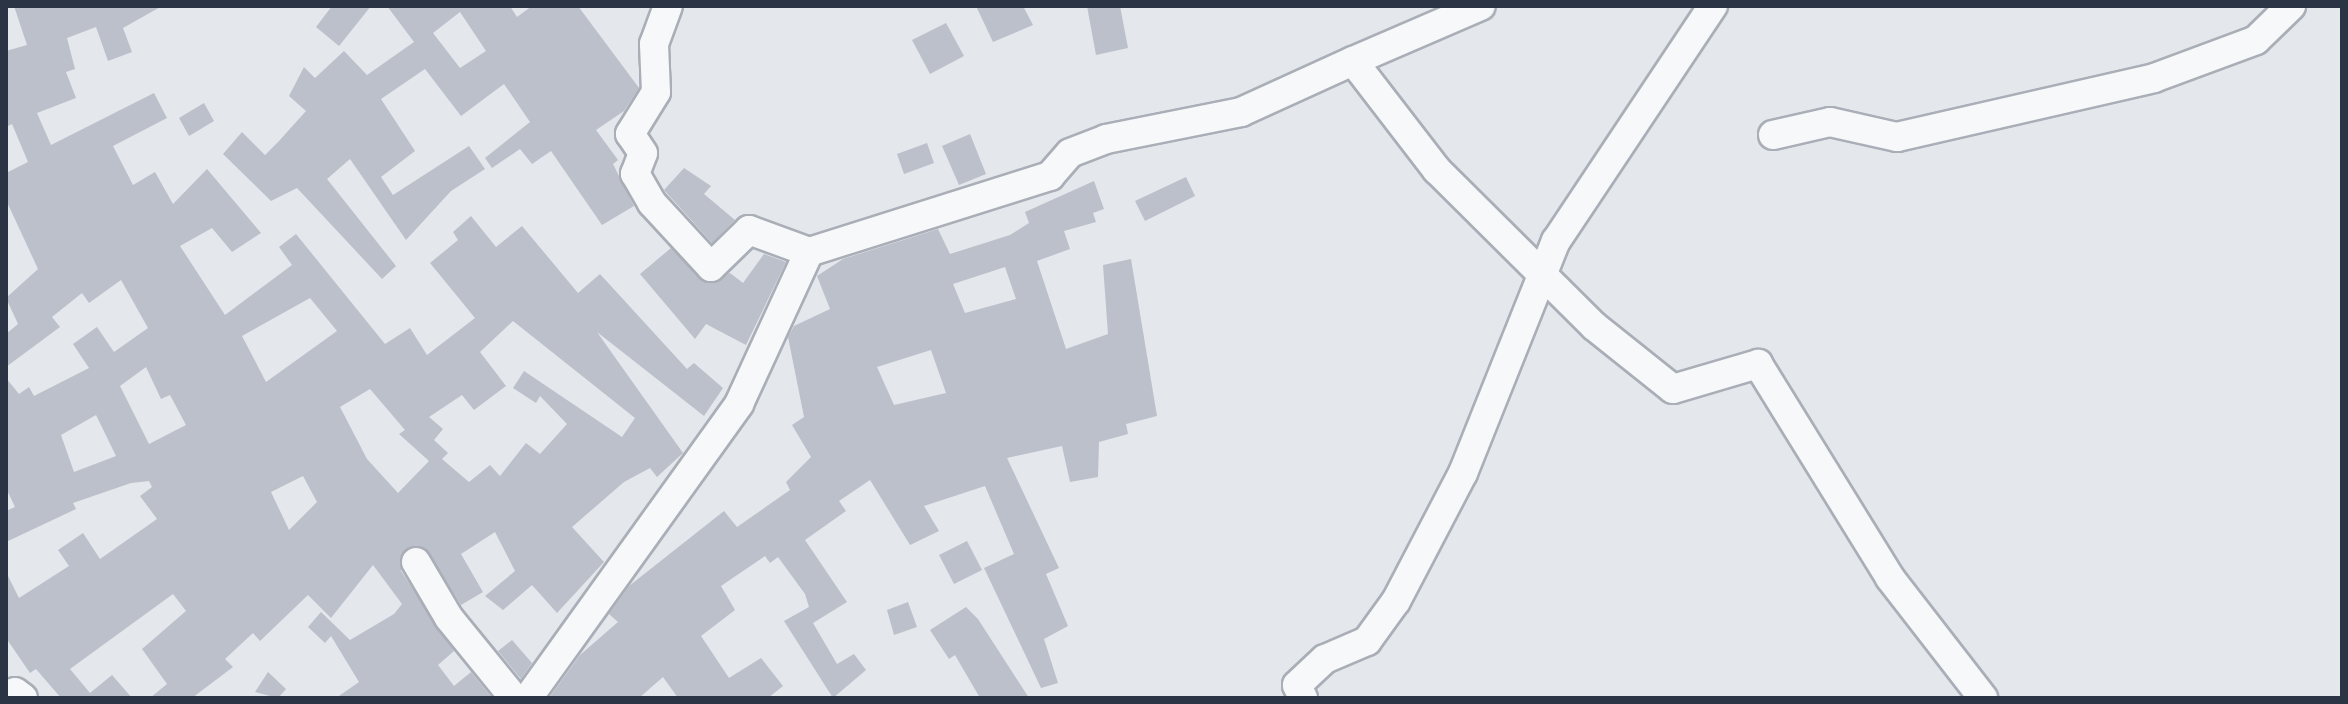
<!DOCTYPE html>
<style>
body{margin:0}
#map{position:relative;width:2348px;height:704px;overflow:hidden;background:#e4e7ec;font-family:"Nunito Sans",sans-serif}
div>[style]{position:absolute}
.building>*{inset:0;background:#bbc0ca}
.roads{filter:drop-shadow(2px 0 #a9aeb7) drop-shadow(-2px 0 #a9aeb7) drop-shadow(0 2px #a9aeb7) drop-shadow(0 -2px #a9aeb7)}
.minor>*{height:28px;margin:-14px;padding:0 14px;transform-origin:14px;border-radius:14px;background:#f7f8fa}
span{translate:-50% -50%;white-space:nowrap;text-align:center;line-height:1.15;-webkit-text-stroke:7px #f4f6f9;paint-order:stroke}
.frame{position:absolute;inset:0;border:8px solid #2b3445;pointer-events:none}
</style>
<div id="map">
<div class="building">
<i style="clip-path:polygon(evenodd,14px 6px,162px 6px,123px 28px,132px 52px,108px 61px,96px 27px,67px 38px,75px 69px,66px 72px,76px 98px,37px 113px,51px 145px,154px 93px,167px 118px,113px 146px,133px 185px,155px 172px,173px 204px,207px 169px,261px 233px,232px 252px,212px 228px,180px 246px,225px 315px,292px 265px,279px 247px,296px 234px,385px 344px,410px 328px,427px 355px,475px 318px,430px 263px,458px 240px,453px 232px,471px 216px,496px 247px,522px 226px,578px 293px,600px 274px,687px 369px,694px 363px,723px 388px,704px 416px,597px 332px,683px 453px,657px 477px,650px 468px,624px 482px,572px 527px,604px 562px,557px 613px,532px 585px,503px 610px,485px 596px,515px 571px,495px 532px,461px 554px,483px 592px,461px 605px,425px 548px,402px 553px,401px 571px,454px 651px,438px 665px,454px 686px,471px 672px,492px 698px,336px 698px,359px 682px,331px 636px,325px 643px,308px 627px,321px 612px,350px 640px,394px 614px,402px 604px,373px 565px,331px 618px,308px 595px,260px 641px,253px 633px,225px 659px,233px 667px,192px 698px,150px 698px,167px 684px,142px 649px,186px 611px,173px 594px,70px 669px,90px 693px,112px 675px,132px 698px,61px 698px,36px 669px,30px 673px,6px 638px,6px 572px,19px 598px,69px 566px,58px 550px,83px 533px,100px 559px,157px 519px,140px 496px,152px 487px,149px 481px,131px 483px,73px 503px,76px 509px,6px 542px,6px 511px,15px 507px,6px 488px,6px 378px,19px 394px,29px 387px,34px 396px,89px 368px,73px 344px,97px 327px,114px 352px,148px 328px,121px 280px,89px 303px,82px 293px,52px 317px,60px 327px,6px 367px,6px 334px,18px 324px,6px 298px,38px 269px,6px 200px,6px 173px,28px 162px,12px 124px,6px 127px,6px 51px,27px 45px,14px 6px,310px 298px,337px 331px,266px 382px,242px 336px,310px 298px,14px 6px,513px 321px,635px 418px,622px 437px,524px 371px,513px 388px,536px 403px,540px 396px,567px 424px,540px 454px,526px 443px,500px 476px,490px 465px,469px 482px,442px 459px,448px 453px,434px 440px,443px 429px,429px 417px,462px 395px,474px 410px,506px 386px,480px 352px,513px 321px,14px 6px,146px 367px,161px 399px,170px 395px,186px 425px,149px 444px,120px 386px,146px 367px,14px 6px,370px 389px,405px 430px,399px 434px,429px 461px,398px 493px,367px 459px,340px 407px,370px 389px,14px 6px,96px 415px,116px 456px,74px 472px,61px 435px,96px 415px,14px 6px,303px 476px,317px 502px,289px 530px,271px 492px,303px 476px)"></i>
<i style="clip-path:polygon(332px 6px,371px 6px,339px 46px,316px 27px)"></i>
<i style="clip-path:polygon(evenodd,387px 6px,510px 6px,517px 17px,532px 6px,578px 6px,639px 88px,624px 111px,596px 130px,618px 160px,613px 164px,634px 206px,602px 225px,551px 151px,532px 164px,520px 149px,492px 168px,485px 158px,530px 122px,504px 84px,461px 116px,425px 69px,381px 99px,415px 151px,381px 177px,393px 195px,469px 146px,485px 169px,451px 191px,406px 240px,350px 159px,327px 179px,396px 266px,382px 279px,297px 188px,271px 201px,223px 154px,242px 132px,265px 155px,279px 141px,306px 111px,289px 96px,304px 67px,315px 78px,344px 51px,367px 75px,414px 42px,387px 6px,460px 12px,486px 51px,460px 68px,433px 33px,460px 12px)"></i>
<i style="clip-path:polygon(976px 6px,1023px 6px,1033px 25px,993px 42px)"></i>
<i style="clip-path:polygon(1087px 6px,1120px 6px,1128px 48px,1096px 55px)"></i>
<i style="clip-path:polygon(946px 23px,964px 56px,930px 74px,912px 40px)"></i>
<i style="clip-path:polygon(204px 103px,214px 121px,189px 136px,179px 118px)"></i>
<i style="clip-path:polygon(970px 134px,986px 174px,959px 185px,942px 146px)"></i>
<i style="clip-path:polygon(927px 143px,934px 163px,904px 174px,897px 154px)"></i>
<i style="clip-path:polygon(684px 168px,711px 186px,704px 194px,735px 220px,712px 243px,664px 190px)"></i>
<i style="clip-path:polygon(1186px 177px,1195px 196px,1145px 221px,1135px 201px)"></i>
<i style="clip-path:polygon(evenodd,1094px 181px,1104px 209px,1093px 213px,1096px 222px,1064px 231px,1070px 249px,1037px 261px,1066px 349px,1108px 334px,1103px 265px,1131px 259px,1157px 416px,1126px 424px,1128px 434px,1099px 442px,1098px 477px,1070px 482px,1062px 446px,1007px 458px,1059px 568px,1046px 574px,1068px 626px,1044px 639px,1058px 683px,1041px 688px,984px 568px,1014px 554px,985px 486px,924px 506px,939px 531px,910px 545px,870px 480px,839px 501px,846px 511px,805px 540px,847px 602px,813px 623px,837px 664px,854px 654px,866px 670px,833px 698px,784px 621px,809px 607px,805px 594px,778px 557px,770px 563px,765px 556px,721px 586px,735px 610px,701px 636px,729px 678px,761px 658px,783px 686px,768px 698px,678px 698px,663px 677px,639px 698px,549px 698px,580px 655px,618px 622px,609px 614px,629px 586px,724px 511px,737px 527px,790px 490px,786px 482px,811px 457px,792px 425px,804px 417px,788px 337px,794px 326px,830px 309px,817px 276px,843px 259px,938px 229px,950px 254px,1010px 235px,1029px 223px,1025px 212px,1094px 181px,1005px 267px,1016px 299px,965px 313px,953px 284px,1005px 267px,1094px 181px,931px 350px,946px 393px,894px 405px,877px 367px,931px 350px)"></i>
<i style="clip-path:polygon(671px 248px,707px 283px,730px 273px,743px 283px,764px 254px,786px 262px,746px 345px,706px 324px,695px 339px,640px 274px)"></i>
<i style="clip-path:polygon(967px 541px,982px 570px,954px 584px,939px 555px)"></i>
<i style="clip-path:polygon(908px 602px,917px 627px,894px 635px,887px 610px)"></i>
<i style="clip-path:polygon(966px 607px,978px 619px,1029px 698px,980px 698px,955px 655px,949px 659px,930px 630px)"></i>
<i style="clip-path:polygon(512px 640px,532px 663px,521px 679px,498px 651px)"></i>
<i style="clip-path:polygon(268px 672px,286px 689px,278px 698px,255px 692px)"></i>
</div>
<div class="roads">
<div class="minor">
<i style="left:1353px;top:61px;width:139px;rotate:-23.3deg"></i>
<i style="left:1773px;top:135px;width:58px;rotate:-12.8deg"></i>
<i style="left:1830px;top:122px;width:69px;rotate:12.6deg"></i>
<i style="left:1897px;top:137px;width:264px;rotate:-12.9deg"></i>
<i style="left:2154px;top:78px;width:109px;rotate:-20.4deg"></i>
<i style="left:2256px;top:40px;width:49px;rotate:-44.2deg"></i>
<i style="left:809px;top:252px;width:253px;rotate:-17.5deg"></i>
<i style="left:1050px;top:176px;width:30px;rotate:-49deg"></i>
<i style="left:1070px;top:153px;width:39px;rotate:-21deg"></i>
<i style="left:1106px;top:139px;width:138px;rotate:-11.3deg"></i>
<i style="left:1241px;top:112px;width:123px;rotate:-24.5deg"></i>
<i style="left:1353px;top:61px;width:138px;rotate:52.4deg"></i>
<i style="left:1437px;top:170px;width:221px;rotate:44.8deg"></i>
<i style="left:1594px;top:326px;width:101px;rotate:38.6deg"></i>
<i style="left:1673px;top:389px;width:89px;rotate:-16.4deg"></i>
<i style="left:1758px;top:364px;width:251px;rotate:58.3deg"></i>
<i style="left:1890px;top:578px;width:152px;rotate:52.2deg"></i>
<i style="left:416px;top:562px;width:65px;rotate:59.5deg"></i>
<i style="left:449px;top:618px;width:103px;rotate:50.9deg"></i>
<i style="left:9px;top:698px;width:8px;rotate:-45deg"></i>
<i style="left:15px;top:692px;width:10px;rotate:37deg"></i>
<i style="left:528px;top:698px;width:362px;rotate:-54.3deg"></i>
<i style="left:739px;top:404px;width:167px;rotate:-65.3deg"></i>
<i style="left:809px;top:252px;width:64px;rotate:-159.9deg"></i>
<i style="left:749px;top:230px;width:53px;rotate:135.8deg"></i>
<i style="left:711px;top:267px;width:87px;rotate:-132.7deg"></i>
<i style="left:652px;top:203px;width:34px;rotate:-120deg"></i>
<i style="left:635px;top:174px;width:22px;rotate:-69deg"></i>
<i style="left:643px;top:153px;width:23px;rotate:-124deg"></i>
<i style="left:630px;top:134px;width:49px;rotate:-58.2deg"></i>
<i style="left:656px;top:92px;width:48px;rotate:-92.4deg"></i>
<i style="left:654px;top:44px;width:40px;rotate:-69.8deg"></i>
<i style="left:1303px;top:698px;width:14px;rotate:-115deg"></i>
<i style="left:1297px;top:685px;width:38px;rotate:-43deg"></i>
<i style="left:1325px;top:659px;width:46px;rotate:-23.2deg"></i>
<i style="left:1367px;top:641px;width:49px;rotate:-54.1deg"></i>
<i style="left:1396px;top:601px;width:144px;rotate:-62.4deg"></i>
<i style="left:1463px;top:473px;width:250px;rotate:-68.2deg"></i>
<i style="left:1556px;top:241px;width:283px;rotate:-56.3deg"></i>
</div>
</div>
<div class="frame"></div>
</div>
